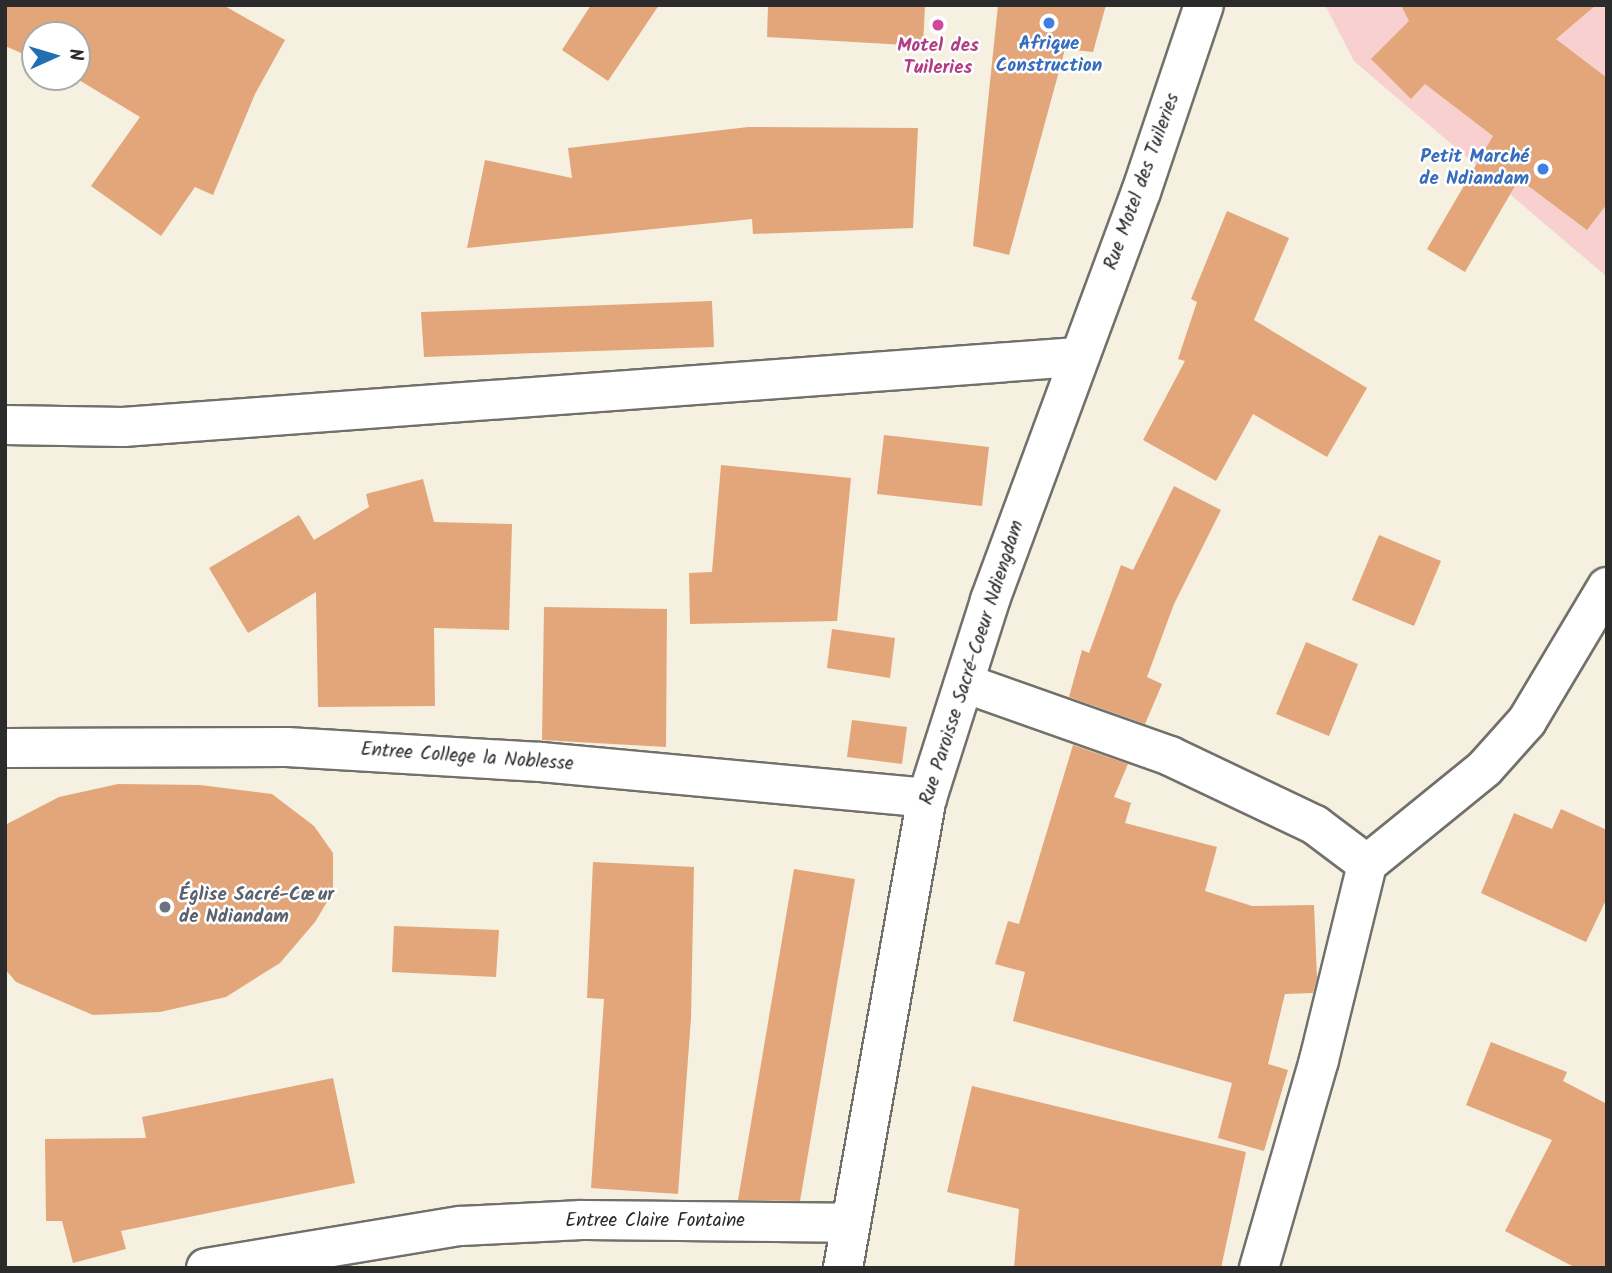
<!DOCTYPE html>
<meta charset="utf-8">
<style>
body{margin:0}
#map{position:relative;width:1612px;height:1273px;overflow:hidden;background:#f5f0e0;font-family:Kalam,sans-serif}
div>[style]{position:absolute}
.built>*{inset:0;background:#f7d0cf}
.building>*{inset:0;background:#e3a67a}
.roads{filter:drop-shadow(2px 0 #72706a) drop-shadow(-2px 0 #72706a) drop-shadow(0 2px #72706a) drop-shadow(0 -2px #72706a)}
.minor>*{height:38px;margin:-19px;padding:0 19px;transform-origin:19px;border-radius:19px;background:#fff}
.tertiary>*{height:38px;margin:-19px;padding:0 19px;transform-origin:19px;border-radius:19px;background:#fff}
.dots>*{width:19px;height:19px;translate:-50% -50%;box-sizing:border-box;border:4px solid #fff;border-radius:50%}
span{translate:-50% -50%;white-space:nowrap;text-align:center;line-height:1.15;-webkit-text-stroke:5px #fff;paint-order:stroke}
.shop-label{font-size:19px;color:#366cbe;font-weight:700}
.right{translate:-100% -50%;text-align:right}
.hotel-label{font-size:19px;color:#b23c85;font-weight:700}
.street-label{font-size:19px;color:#2b2b2b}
.worship-label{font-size:19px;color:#5b616d;font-weight:700}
.left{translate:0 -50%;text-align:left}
.frame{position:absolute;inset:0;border:7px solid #2b2b2b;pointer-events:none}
.north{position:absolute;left:21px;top:21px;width:70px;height:70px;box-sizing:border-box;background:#fff;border:2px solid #aaa;border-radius:50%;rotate:86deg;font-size:19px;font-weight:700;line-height:28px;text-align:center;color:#2b2b2b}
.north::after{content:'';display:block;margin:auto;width:24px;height:32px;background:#1f6fb2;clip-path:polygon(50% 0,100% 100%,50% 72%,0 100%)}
</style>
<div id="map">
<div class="built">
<i style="clip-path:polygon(1325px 5px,1607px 5px,1607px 277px,1354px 61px)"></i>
</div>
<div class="building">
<i style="clip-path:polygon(5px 5px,223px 5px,285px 40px,255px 94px,213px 195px,195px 187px,161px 236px,91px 186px,140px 117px,74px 77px,77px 35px,35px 35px,35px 59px,5px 46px)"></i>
<i style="clip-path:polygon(591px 5px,659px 5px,608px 81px,562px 50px)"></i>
<i style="clip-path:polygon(768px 5px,925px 5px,923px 46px,767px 37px)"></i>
<i style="clip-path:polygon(998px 5px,1106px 5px,1093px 52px,1065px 49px,1009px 255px,973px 246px)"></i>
<i style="clip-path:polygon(1401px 5px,1596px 5px,1556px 39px,1607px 78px,1607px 204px,1587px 230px,1519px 179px,1465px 272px,1427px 249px,1493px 136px,1425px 84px,1411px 99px,1371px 59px,1409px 21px)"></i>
<i style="clip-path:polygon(748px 127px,918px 128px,913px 228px,753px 234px,752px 219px,467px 248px,485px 160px,572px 178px,568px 148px)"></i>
<i style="clip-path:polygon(1227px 211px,1289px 238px,1254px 320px,1367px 388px,1327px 457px,1253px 414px,1216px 481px,1143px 440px,1185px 361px,1178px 359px,1197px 302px,1191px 299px)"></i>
<i style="clip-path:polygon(712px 301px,714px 347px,424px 357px,421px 312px)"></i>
<i style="clip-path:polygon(884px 435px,989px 447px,982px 506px,877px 494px)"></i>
<i style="clip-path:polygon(721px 465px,851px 478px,837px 621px,690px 624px,689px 573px,712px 572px)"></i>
<i style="clip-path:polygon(423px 479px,434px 522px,512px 524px,509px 630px,434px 628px,435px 706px,318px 707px,316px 592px,248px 633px,209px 568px,299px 515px,314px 540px,369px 507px,366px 494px)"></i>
<i style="clip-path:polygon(1174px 486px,1221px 510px,1174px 604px,1147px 677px,1162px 684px,1145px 724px,1069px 697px,1082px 650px,1089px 653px,1121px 565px,1133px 570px)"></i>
<i style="clip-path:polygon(1379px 535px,1441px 561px,1414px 626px,1352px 600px)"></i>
<i style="clip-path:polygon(544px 607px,667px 609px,666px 747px,542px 740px)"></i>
<i style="clip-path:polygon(832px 629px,895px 638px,890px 678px,827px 668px)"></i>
<i style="clip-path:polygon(1306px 642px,1358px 664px,1329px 736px,1276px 714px)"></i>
<i style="clip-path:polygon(852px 720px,907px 727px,902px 764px,847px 757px)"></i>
<i style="clip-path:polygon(1073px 745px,1128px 764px,1114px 797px,1131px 803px,1125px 823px,1217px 847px,1205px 891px,1252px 906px,1314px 905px,1317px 978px,1313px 993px,1285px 994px,1268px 1064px,1288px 1070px,1264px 1151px,1218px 1138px,1232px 1083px,1013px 1021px,1025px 972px,995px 964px,1008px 921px,1019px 924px)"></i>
<i style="clip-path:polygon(118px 784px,200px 785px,272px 794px,314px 826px,333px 853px,333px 892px,315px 922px,280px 963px,226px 997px,160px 1012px,93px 1015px,16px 982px,5px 969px,5px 825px,59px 797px)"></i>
<i style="clip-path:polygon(1561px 809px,1607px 830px,1607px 898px,1586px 942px,1481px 893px,1514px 813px,1552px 829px)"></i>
<i style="clip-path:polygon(593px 862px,694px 867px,691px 1018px,678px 1194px,591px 1188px,604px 999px,587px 998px)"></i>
<i style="clip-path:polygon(794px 869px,855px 879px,800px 1201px,738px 1200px)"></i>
<i style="clip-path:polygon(394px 926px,499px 930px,496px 977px,392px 972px)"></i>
<i style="clip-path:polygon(1491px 1042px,1567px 1072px,1563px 1081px,1607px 1104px,1607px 1268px,1576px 1268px,1505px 1231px,1552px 1140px,1466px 1105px)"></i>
<i style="clip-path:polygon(333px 1078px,355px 1183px,121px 1231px,126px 1249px,73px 1263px,62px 1221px,46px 1221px,45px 1139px,146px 1138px,142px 1117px)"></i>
<i style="clip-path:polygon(972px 1086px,1246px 1152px,1221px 1268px,1014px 1268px,1019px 1209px,947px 1192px)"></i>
</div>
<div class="roads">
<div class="minor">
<i style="left:5px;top:425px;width:118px;rotate:1deg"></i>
<i style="left:123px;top:427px;width:957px;rotate:-4.2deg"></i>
<i style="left:964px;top:683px;width:219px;rotate:19.5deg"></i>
<i style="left:1170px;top:756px;width:161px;rotate:25.4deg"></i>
<i style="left:1315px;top:825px;width:65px;rotate:36.9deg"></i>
<i style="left:5px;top:748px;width:282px;rotate:-0.2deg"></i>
<i style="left:287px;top:747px;width:254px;rotate:3.4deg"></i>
<i style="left:541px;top:762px;width:388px;rotate:5.3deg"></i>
<i style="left:206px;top:1268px;width:258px;rotate:-9.4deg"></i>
<i style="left:461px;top:1226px;width:121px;rotate:-2.8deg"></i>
<i style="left:582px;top:1220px;width:268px;rotate:0.6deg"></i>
<i style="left:1259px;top:1268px;width:216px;rotate:-73.9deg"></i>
<i style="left:1319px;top:1060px;width:202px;rotate:-76.2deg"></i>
<i style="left:1367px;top:864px;width:152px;rotate:-39.1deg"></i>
<i style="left:1485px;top:768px;width:63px;rotate:-48.2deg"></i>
<i style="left:1527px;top:721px;width:156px;rotate:-59.2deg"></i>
</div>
<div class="tertiary">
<i style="left:843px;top:1268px;width:477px;rotate:-79.9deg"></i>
<i style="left:927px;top:798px;width:208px;rotate:-72.3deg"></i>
<i style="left:990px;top:600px;width:435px;rotate:-69.7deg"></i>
<i style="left:1141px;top:192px;width:197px;rotate:-71.4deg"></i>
</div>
</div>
<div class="dots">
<i style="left:1049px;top:23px;background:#3f7fe0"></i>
<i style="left:938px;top:25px;background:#d1479c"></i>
<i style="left:1543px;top:169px;background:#3f7fe0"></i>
<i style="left:165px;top:907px;background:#6b7280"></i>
</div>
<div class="shop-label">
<span style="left:1049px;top:56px">Afrique<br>Construction</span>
<span class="right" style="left:1529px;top:169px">Petit Marché<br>de Ndiandam</span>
</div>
<div class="hotel-label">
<span style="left:938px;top:58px">Motel des<br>Tuileries</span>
</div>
<div class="street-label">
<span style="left:1143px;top:182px;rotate:-70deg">Rue Motel des Tuileries</span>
<span style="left:973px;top:663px;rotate:-72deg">Rue Paroisse Sacré-Coeur Ndiengdam</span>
<span style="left:467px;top:758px;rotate:4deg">Entree College la Noblesse</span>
<span style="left:655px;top:1222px">Entree Claire Fontaine</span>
</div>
<div class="worship-label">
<span class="left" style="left:179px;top:907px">Église Sacré-Cœur<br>de Ndiandam</span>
</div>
<div class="frame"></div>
<div class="north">N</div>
</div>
